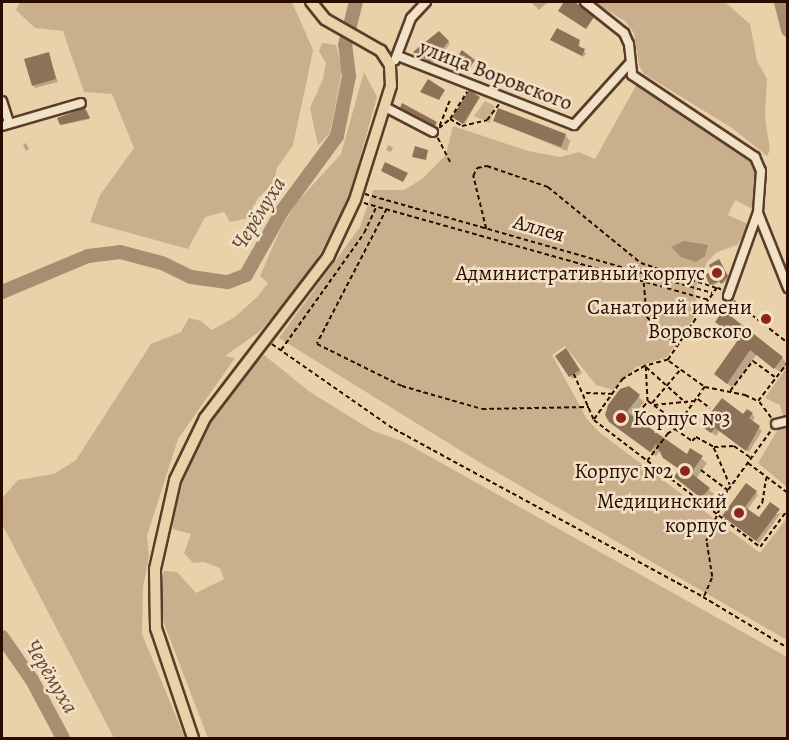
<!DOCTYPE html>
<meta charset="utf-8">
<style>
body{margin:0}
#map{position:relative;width:789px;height:740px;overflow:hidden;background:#e9d1a9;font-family:Alegreya,serif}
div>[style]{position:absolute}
.green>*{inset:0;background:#c9af8c}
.water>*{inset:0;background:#a88e70}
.shadow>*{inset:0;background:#0003}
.river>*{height:14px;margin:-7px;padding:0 7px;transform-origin:7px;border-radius:7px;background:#a88e70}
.building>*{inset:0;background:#8e7258}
.path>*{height:1.5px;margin-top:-0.75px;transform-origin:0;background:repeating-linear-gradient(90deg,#2b0b00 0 4.5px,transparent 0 7.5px)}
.roads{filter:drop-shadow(2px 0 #5a3c2a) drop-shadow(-2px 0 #5a3c2a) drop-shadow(0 2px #5a3c2a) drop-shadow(0 -2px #5a3c2a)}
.minor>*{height:8px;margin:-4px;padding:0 4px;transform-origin:4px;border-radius:4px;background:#f1e1c7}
.major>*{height:10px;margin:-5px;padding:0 5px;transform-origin:5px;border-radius:5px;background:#e9d1a9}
.dots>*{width:16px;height:16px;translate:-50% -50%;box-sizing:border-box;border:3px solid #f1e1c7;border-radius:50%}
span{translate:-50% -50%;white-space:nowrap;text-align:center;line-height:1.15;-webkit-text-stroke:5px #f1e1c7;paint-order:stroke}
.street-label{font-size:21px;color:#2b0b00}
.poi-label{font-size:21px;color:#2b0b00}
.right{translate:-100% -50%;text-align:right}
.left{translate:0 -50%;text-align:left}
.water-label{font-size:22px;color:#634632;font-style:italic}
.frame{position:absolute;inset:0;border:3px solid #2b0b00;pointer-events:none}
</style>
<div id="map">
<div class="green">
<i style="clip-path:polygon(20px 2px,292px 2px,313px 50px,308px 75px,293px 145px,277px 168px,273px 184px,258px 198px,248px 218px,230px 222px,224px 212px,205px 217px,188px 249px,90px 222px,100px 195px,134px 148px,112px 94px,84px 92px,63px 31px,35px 28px,16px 10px)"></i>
<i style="clip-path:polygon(593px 2px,725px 2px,750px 24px,757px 61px,767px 79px,765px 117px,770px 150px,767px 156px,732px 128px,644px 74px,639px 65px,634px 33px,625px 21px)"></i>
<i style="clip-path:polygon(322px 43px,336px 45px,342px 70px,330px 133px,318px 145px,310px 108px,323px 79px,326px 63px,319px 51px)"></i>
<i style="clip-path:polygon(364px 72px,377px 97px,351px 190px,336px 225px,313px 266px,284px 304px,259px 332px,225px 356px,235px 358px,178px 439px,147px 536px,149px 556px,143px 587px,142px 634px,185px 738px,114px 738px,2px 524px,2px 498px,18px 480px,54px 474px,76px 460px,151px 344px,181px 332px,189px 318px,201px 321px,212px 330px,235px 317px,258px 296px,268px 283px,260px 276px,280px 230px,296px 203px,341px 154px)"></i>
<i style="clip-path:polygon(637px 84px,751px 158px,758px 174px,754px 210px,735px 200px,728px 215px,750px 225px,737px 245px,717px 252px,707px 262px,694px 292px,699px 310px,667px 357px,636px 367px,613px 390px,596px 385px,565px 346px,552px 355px,587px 419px,599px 432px,760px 553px,787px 518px,787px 640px,479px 462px,279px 338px,360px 227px,373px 190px,404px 190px,422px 179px,446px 155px,453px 126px,528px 151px,560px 157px,579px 152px,595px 159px)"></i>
<i style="clip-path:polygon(485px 101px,495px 106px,490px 123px,474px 116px)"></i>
<i style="clip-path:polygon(264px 355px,310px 392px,373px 431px,402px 441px,787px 657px,787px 738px,208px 738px,163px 621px,159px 583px,164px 571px,177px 572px,196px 593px,224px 579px,220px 568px,204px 562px,193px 563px,184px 553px,191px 534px,173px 529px,172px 518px,186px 467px,205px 426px,239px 379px)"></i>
<i style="clip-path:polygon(787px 367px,787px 487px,758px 463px,784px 419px,780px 405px,765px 398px)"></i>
</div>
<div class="water">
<i style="clip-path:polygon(684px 241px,708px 245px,705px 256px,696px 262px,681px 257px,671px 247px)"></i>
</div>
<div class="shadow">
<i style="clip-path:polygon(531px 2px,548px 2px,539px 10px)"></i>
<i style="clip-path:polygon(439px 33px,450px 44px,433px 63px,417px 54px)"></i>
<i style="clip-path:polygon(552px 40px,579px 41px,580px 48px,586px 53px,584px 57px)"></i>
<i style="clip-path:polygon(48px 54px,58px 82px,35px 88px,33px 85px)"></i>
<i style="clip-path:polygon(479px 98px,465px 124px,455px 118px)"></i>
<i style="clip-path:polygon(86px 110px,90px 119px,62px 125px)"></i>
<i style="clip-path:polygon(495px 121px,565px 135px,570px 141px,567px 151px)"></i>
<i style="clip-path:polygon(26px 143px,29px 149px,26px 151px,23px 145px)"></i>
<i style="clip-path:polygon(388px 145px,393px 147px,391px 152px,386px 150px)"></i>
<i style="clip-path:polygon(720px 262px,729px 278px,723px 284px,721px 281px,713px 286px,707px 276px)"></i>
<i style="clip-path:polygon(724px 313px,782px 358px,788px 364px,781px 373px,757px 354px,733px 388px,721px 379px,740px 341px)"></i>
<i style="clip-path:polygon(568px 353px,582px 373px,572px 379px,557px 356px)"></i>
<i style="clip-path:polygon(629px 388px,644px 402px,632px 417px,687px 456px,690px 450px,707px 463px,696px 479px,714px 494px,707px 503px,675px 477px,680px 470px,661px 450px,656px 456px,617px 427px)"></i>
<i style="clip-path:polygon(752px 414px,755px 417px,752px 422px,762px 431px,749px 452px,720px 430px,716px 436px,707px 429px)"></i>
<i style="clip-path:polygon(756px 492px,758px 495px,747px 510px,759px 519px,781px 513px,759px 543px,726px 518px)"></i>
</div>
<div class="river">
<i style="left:781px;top:2px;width:29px;rotate:76deg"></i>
<i style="left:2px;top:292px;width:93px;rotate:-22.7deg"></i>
<i style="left:88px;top:256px;width:32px;rotate:-7deg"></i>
<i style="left:120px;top:252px;width:43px;rotate:14.7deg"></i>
<i style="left:162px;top:263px;width:32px;rotate:26deg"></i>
<i style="left:191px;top:277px;width:37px;rotate:8deg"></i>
<i style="left:228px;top:282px;width:19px;rotate:-21deg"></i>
<i style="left:246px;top:275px;width:73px;rotate:-60.6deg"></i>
<i style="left:282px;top:211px;width:93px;rotate:-53.7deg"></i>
<i style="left:337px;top:136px;width:61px;rotate:-78.7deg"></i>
<i style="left:349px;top:76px;width:31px;rotate:-97deg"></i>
<i style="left:345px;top:45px;width:44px;rotate:-75.7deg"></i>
<i style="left:2px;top:637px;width:52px;rotate:55.1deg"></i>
<i style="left:32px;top:680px;width:66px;rotate:61.9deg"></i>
</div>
<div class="building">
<i style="clip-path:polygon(564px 2px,575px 2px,594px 17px,586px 29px,558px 11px)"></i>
<i style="clip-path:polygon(557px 28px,580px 40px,578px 46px,585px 49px,582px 56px,550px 40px)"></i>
<i style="clip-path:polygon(439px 31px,449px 41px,430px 62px,413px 52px)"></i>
<i style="clip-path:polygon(462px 50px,475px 60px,467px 72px,453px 63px)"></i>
<i style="clip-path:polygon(49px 52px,56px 79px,32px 86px,24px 59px)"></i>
<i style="clip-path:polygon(428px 79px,445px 90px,439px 100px,420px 92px)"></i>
<i style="clip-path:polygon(469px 90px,480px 97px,463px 124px,452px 117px)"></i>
<i style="clip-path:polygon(402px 103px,437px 122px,435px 126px,400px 108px)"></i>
<i style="clip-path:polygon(85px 108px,90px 118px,60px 125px,57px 118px)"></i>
<i style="clip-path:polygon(498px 108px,566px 134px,561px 147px,493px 121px)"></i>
<i style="clip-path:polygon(415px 146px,428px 150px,426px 160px,412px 157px)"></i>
<i style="clip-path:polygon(385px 162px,408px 173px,403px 182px,381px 171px)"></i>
<i style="clip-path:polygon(719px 259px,728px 276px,721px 284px,719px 281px,710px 285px,705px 275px,712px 271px,709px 265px)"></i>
<i style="clip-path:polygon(723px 310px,783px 357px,774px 369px,750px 350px,727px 384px,714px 374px,738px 340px,715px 322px)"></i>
<i style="clip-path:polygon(566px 348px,580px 370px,569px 377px,555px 356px)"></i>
<i style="clip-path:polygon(629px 386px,640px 395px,627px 412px,687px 454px,690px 448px,703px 456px,691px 473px,710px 488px,701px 498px,674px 477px,679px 469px,663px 458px,656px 444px,650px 452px,609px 422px,605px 415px,608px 405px,620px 389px)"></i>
<i style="clip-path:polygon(722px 398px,743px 414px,747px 409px,753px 413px,749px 418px,760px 426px,746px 451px,715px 428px,711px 433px,705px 429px,710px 423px,705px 420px)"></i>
<i style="clip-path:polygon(746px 483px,757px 491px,745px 507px,759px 517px,770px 502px,780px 509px,756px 541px,722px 516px)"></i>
</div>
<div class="path">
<i style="left:450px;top:101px;width:29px;rotate:112deg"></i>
<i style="left:439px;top:128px;width:14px;rotate:-39deg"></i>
<i style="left:450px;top:119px;width:14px;rotate:30deg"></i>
<i style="left:462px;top:126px;width:26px;rotate:-13deg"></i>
<i style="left:487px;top:120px;width:21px;rotate:-53deg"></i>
<i style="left:450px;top:119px;width:32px;rotate:-58deg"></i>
<i style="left:438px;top:138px;width:27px;rotate:63deg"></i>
<i style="left:365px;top:194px;width:361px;rotate:15.9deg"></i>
<i style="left:364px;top:203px;width:358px;rotate:15.7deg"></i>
<i style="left:387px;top:209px;width:152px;rotate:117.4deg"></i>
<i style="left:317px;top:344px;width:95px;rotate:26.3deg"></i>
<i style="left:402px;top:386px;width:83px;rotate:16deg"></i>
<i style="left:482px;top:409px;width:107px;rotate:-1.1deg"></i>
<i style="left:486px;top:229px;width:55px;rotate:-103.8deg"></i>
<i style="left:473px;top:176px;width:9px;rotate:-63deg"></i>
<i style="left:477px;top:168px;width:10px;rotate:-11deg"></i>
<i style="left:487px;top:166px;width:65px;rotate:19deg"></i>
<i style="left:548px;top:187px;width:120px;rotate:39.3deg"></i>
<i style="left:641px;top:263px;width:79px;rotate:18.4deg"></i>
<i style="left:644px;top:283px;width:34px;rotate:85deg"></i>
<i style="left:647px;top:317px;width:42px;rotate:44deg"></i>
<i style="left:721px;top:290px;width:4px;rotate:-153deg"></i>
<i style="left:717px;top:288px;width:87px;rotate:124.2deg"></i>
<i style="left:668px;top:360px;width:24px;rotate:165deg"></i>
<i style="left:645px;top:366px;width:26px;rotate:149deg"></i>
<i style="left:623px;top:379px;width:50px;rotate:125.3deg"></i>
<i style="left:594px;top:420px;width:209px;rotate:37.4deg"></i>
<i style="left:760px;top:547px;width:47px;rotate:-53.6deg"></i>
<i style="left:734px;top:301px;width:68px;rotate:37.9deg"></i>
<i style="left:272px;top:344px;width:149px;rotate:34.9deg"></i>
<i style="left:394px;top:429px;width:352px;rotate:28.5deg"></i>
<i style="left:703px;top:597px;width:99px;rotate:31deg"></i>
<i style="left:281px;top:350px;width:143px;rotate:-54.6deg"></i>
<i style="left:364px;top:233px;width:29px;rotate:-65deg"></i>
<i style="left:669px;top:361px;width:44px;rotate:35.8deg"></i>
<i style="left:705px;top:387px;width:41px;rotate:11.3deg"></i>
<i style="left:745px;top:395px;width:14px;rotate:25deg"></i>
<i style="left:646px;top:367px;width:54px;rotate:42deg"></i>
<i style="left:646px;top:367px;width:34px;rotate:87deg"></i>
<i style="left:574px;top:374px;width:50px;rotate:66.5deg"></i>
<i style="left:705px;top:387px;width:52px;rotate:125.5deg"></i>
<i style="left:675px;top:429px;width:21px;rotate:35deg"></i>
<i style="left:692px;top:441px;width:6px;rotate:-45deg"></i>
<i style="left:696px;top:437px;width:21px;rotate:29deg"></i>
<i style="left:714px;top:447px;width:20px;rotate:-3deg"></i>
<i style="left:734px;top:446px;width:21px;rotate:35deg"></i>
<i style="left:730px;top:391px;width:38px;rotate:-53deg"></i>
<i style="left:753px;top:361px;width:27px;rotate:36deg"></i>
<i style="left:586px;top:393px;width:25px;rotate:2deg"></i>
<i style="left:698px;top:399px;width:15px;rotate:37deg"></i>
<i style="left:652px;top:403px;width:43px;rotate:-49.7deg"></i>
<i style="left:654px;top:405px;width:40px;rotate:-5.7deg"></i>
<i style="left:638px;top:413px;width:16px;rotate:-50deg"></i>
<i style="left:648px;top:401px;width:37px;rotate:36deg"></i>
<i style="left:771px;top:418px;width:21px;rotate:-127deg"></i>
<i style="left:758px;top:401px;width:49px;rotate:-52.4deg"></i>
<i style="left:714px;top:448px;width:40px;rotate:66.6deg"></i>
<i style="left:647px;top:461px;width:34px;rotate:-53deg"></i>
<i style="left:667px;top:434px;width:9px;rotate:-32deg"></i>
<i style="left:748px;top:463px;width:50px;rotate:36.9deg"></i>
<i style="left:701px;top:470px;width:34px;rotate:37deg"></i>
<i style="left:728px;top:490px;width:75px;rotate:-54.2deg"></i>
<i style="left:757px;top:509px;width:8px;rotate:-50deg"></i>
<i style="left:762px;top:503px;width:25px;rotate:-81deg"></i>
<i style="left:704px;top:596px;width:21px;rotate:-67deg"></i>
<i style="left:712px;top:577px;width:36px;rotate:-99deg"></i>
<i style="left:706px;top:541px;width:54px;rotate:-67.2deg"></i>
</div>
<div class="roads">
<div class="minor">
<i style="left:585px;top:2px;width:50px;rotate:38.5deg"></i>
<i style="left:624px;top:33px;width:12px;rotate:66deg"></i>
<i style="left:629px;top:44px;width:31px;rotate:84deg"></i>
<i style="left:632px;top:75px;width:148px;rotate:33.7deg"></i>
<i style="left:755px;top:157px;width:15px;rotate:67deg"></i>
<i style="left:761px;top:171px;width:41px;rotate:94.2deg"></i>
<i style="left:758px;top:212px;width:89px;rotate:109.7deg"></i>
<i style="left:398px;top:56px;width:189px;rotate:21.4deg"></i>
<i style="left:574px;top:125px;width:81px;rotate:-48deg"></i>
<i style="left:395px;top:60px;width:45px;rotate:-69.1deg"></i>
<i style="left:411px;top:18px;width:22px;rotate:-47deg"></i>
<i style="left:2px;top:101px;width:23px;rotate:72deg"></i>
<i style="left:385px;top:107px;width:54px;rotate:27.5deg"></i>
<i style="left:2px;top:126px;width:82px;rotate:-16.2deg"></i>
<i style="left:758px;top:213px;width:81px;rotate:68.2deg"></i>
<i style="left:776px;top:424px;width:12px;rotate:-14deg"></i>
</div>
<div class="major">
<i style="left:193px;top:738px;width:116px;rotate:-108.6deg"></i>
<i style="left:156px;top:628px;width:59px;rotate:-91deg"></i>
<i style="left:155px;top:569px;width:91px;rotate:-77.3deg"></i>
<i style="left:175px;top:480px;width:69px;rotate:-64.2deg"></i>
<i style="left:205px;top:418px;width:203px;rotate:-52.6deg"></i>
<i style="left:328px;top:257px;width:63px;rotate:-64.7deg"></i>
<i style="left:355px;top:200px;width:120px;rotate:-72.5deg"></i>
<i style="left:391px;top:86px;width:21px;rotate:-93deg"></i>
<i style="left:390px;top:65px;width:17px;rotate:-123deg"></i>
<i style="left:381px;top:51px;width:64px;rotate:-150.3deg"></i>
<i style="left:325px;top:19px;width:22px;rotate:-129deg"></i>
</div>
</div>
<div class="dots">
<i style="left:717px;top:273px;background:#8f2418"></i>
<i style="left:766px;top:319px;background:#8f2418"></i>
<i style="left:621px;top:418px;background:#8f2418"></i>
<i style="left:685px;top:471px;background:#8f2418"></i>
<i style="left:739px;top:513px;background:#8f2418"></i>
</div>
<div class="street-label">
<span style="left:496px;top:75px;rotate:21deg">улица Воровского</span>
<span style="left:539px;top:228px;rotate:16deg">Аллея</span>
</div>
<div class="poi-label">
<span class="right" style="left:705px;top:273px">Административный корпус</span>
<span class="right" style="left:752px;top:319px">Санаторий имени<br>Воровского</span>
<span class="left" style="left:633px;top:418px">Корпус №3</span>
<span class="right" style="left:673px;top:471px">Корпус №2</span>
<span class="right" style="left:727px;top:513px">Медицинский<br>корпус</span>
</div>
<div class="water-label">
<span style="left:259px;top:214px;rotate:-58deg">Черёмуха</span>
<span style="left:51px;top:677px;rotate:59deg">Черёмуха</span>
</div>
<div class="frame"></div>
</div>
